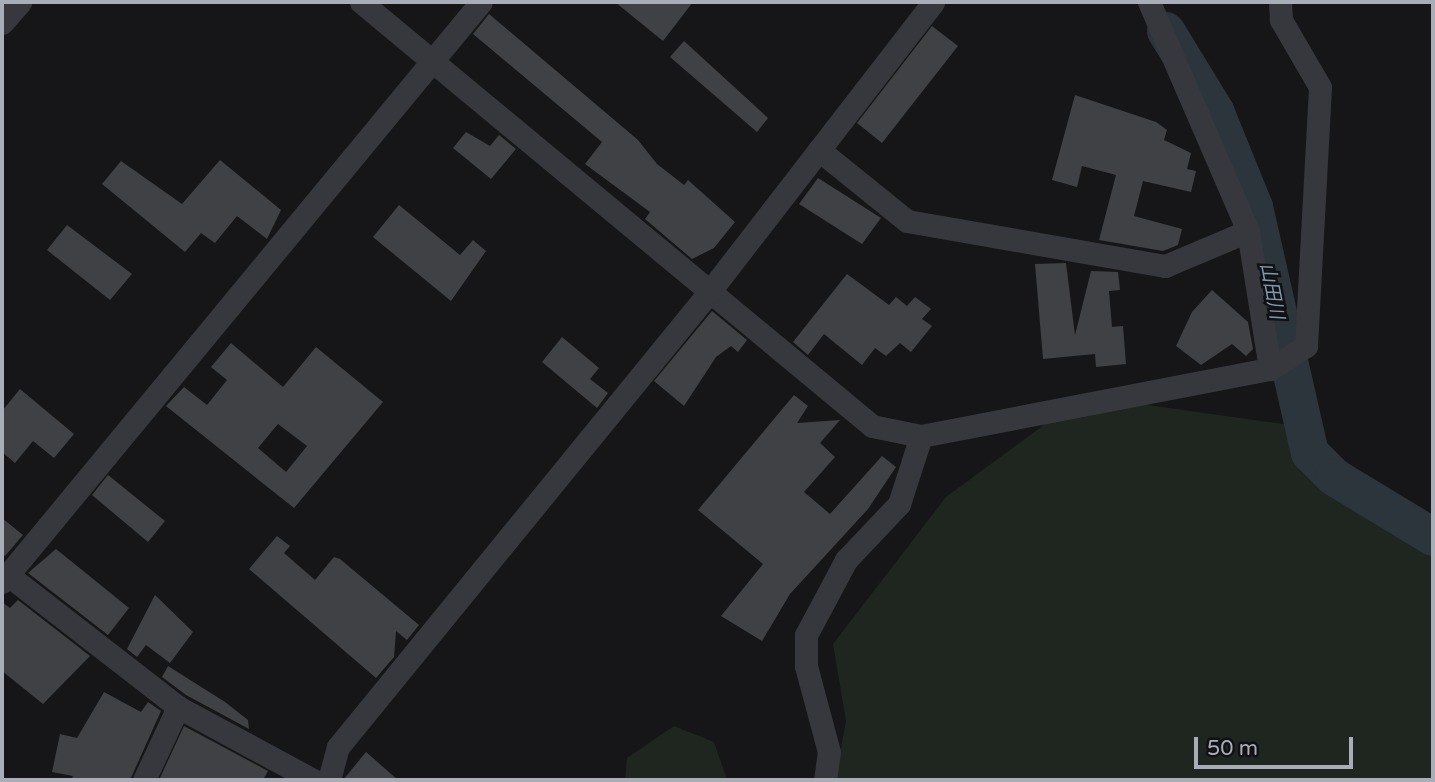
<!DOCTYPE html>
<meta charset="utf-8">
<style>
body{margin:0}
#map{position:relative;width:1435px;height:782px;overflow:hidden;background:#161618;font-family:"Varela Round","Noto Sans JP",sans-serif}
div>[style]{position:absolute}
.green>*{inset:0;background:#1e261f}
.river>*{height:38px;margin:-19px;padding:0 19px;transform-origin:19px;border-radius:19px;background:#2c353c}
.building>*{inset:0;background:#404145}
.street>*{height:23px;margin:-11.5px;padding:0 11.5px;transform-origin:11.5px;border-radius:11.5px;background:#37383d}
span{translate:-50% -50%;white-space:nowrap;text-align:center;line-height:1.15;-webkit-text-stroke:5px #111113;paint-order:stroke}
.water-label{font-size:19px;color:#7f9bb3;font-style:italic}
.frame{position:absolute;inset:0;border:4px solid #a8adb8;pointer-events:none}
.scale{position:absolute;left:1194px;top:737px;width:159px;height:32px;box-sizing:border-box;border:4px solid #a8adb8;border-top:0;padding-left:9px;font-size:21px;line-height:24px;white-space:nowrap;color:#a8adb8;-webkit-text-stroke:5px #111113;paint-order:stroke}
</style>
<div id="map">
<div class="green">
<i style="clip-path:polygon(1083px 396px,1290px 425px,1433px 558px,1433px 780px,835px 780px,846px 721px,833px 644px,946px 497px)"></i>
<i style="clip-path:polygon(674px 726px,714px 742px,727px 780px,625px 780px,627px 758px)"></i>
</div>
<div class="river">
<i style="left:1166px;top:31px;width:94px;rotate:58.5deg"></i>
<i style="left:1215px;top:111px;width:104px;rotate:67.9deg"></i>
<i style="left:1254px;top:207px;width:252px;rotate:77.2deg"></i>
<i style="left:1310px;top:453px;width:34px;rotate:45deg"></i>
<i style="left:1334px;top:477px;width:116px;rotate:31.2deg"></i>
</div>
<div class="building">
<i style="clip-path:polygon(615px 2px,693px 2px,663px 41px)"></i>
<i style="clip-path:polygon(489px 14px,638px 140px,657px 164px,684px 185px,688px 180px,735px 222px,714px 248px,692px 259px,645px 219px,650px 212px,585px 164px,602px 142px,473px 34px)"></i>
<i style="clip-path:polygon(932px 26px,958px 46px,882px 143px,857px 123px)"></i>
<i style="clip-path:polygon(684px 41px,768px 118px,757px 132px,670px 57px)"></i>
<i style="clip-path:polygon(1075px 95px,1156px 122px,1167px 130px,1164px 140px,1191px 153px,1187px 169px,1196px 171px,1191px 192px,1143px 181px,1134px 216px,1182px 229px,1178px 245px,1163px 251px,1099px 240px,1116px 175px,1082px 166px,1077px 187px,1052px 180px)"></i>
<i style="clip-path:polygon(466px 132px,490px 146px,499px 135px,516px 149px,491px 179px,453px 148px)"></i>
<i style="clip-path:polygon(220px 160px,281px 210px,267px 239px,237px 216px,215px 243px,201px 233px,185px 252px,102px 184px,121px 161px,182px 204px)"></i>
<i style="clip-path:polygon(818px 178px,881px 218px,862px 244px,799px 204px)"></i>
<i style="clip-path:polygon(399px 205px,460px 255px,473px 240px,486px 251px,451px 301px,373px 237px)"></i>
<i style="clip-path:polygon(67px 225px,132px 274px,110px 300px,47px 250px)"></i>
<i style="clip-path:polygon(1066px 263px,1075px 335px,1091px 271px,1118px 272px,1120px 290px,1109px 291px,1112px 327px,1123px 326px,1126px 364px,1096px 367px,1095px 354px,1043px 359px,1035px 264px)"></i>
<i style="clip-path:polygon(847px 274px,889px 305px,896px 297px,907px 306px,915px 297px,931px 309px,922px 319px,932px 326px,911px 352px,900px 343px,886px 356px,875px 348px,862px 365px,824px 334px,808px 355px,793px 342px)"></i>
<i style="clip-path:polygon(1212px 290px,1248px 322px,1253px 349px,1246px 356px,1232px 344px,1201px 365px,1176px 346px,1192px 312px)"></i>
<i style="clip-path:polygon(712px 311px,747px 340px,738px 352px,731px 346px,716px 357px,684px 406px,654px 381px)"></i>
<i style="clip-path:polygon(562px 337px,599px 368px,590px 379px,608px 393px,597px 408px,542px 362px)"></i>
<i style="clip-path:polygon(evenodd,231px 343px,283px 387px,316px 347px,383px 402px,294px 508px,166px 406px,184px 387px,207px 405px,227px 380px,211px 367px,231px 343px,278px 424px,307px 446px,286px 472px,258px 448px,278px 424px)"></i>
<i style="clip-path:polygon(20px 389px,74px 434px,54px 458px,33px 441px,15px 463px,2px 452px,2px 411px)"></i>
<i style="clip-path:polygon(794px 395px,808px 406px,797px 423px,840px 420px,820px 443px,835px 457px,804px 492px,830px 514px,882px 456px,896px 467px,868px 509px,790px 594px,762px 641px,721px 616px,763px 564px,698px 510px)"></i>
<i style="clip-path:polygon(108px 475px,165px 521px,148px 542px,92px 495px)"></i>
<i style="clip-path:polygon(2px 518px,23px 535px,5px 556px,2px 553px)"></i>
<i style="clip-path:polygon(277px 536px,290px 546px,284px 553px,315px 580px,334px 557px,340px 559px,419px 625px,407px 640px,396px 631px,394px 657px,376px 678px,249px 569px)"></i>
<i style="clip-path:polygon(56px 549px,129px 608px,108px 635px,28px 573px)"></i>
<i style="clip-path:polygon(155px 595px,193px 632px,170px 663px,146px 645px,137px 657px,127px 649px)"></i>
<i style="clip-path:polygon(18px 600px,90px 656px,43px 704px,2px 671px,2px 602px,10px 608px)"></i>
<i style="clip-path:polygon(168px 666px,225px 702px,248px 720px,249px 729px,186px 695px,162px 677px)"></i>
<i style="clip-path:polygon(104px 692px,141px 712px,148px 702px,161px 711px,130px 780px,71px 780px,73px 776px,52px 772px,60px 734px,77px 738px)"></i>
<i style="clip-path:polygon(184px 726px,268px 771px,263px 780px,159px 780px)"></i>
<i style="clip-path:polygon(366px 752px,398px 780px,343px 780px)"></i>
</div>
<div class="street">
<i style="left:361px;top:2px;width:664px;rotate:39.68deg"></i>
<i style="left:872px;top:426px;width:50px;rotate:11.5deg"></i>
<i style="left:921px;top:436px;width:355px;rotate:-10.9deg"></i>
<i style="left:1270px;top:369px;width:43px;rotate:-32.6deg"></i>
<i style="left:1306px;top:346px;width:259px;rotate:-86.9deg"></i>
<i style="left:1320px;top:87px;width:78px;rotate:-120.2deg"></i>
<i style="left:1281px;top:20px;width:18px;rotate:-93deg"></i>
<i style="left:1149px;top:2px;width:249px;rotate:66.6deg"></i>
<i style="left:1248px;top:231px;width:140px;rotate:80.9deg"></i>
<i style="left:2px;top:23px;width:28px;rotate:-49deg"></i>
<i style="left:819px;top:150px;width:113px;rotate:38.9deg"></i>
<i style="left:907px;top:221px;width:262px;rotate:9.9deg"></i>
<i style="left:1165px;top:266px;width:90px;rotate:-22.9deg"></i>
<i style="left:8px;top:575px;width:215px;rotate:37.8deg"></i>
<i style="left:178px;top:707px;width:153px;rotate:28.4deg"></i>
<i style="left:2px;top:582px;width:752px;rotate:-50.45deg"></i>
<i style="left:144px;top:780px;width:81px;rotate:-65deg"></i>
<i style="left:329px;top:780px;width:34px;rotate:-75deg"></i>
<i style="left:338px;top:747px;width:588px;rotate:-50.79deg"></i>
<i style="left:710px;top:291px;width:365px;rotate:-52.3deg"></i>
<i style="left:825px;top:780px;width:28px;rotate:-82deg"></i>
<i style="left:829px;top:752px;width:89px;rotate:-105deg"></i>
<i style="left:806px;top:666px;width:31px;rotate:-90deg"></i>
<i style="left:806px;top:635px;width:85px;rotate:-61.9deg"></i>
<i style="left:846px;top:560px;width:77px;rotate:-46.6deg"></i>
<i style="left:899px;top:504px;width:71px;rotate:-72.1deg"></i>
</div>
<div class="water-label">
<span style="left:1271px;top:291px;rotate:79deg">山田川</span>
</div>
<div class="frame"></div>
<div class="scale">50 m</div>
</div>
